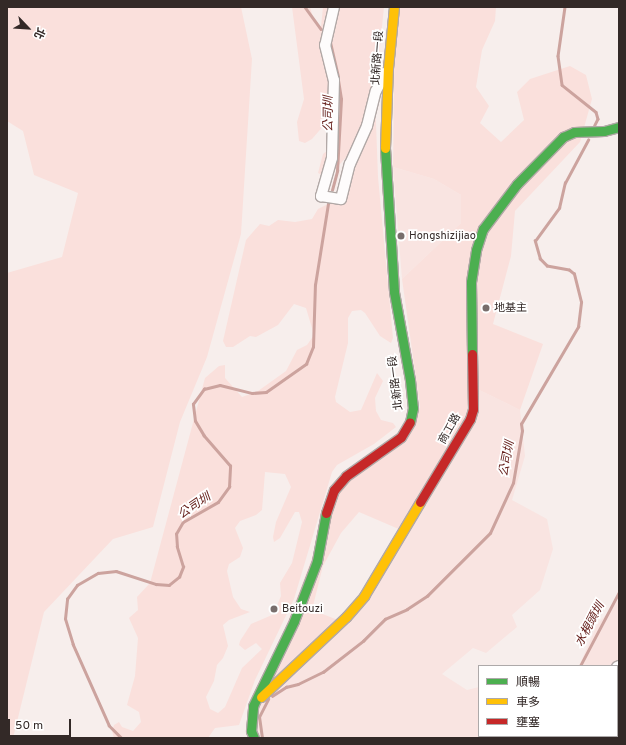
<!DOCTYPE html>
<meta charset="utf-8">
<style>
body{margin:0}
#map{position:relative;width:626px;height:745px;overflow:hidden;background:#f7eeec;font-family:Overpass,"Noto Sans TC",sans-serif}
div>[style]{position:absolute}
.built>*{inset:0;background:#f9e4e1}
.green>*{inset:0;background:#fae0dc}
.stream>*{height:2.5px;margin:-1.25px;padding:0 1.25px;transform-origin:1.25px;border-radius:1.25px;background:#cca39e}
.roads{filter:drop-shadow(1px 0 #b1a8a6) drop-shadow(-1px 0 #b1a8a6) drop-shadow(0 1px #b1a8a6) drop-shadow(0 -1px #b1a8a6)}
.street>*{height:10px;margin:-5px;padding:0 5px;transform-origin:5px;border-radius:5px;background:#fefcfc}
.fast>*{height:9px;margin:-4.5px;padding:0 4.5px;transform-origin:4.5px;border-radius:4.5px;background:#4caf50}
.slow>*{height:9px;margin:-4.5px;padding:0 4.5px;transform-origin:4.5px;border-radius:4.5px;background:#ffc107}
.jam>*{height:9px;margin:-4.5px;padding:0 4.5px;transform-origin:4.5px;border-radius:4.5px;background:#c62828}
.dots>*{width:11px;height:11px;translate:-50% -50%;box-sizing:border-box;border:2px solid #fff;border-radius:50%}
span{translate:-50% -50%;white-space:nowrap;text-align:center;line-height:1.15;-webkit-text-stroke:3.5px #fff;paint-order:stroke}
.street-label{font-size:11px;color:#332927}
.poi-label{font-size:11px;color:#332927}
.left{translate:0 -50%;text-align:left}
.water-label{font-size:12px;color:#67221e;font-style:italic}
.frame{position:absolute;inset:0;border:8px solid #332927;pointer-events:none}
.legend{position:absolute;left:478px;top:665px;width:140px;height:72px;box-sizing:border-box;background:#fff;border:1px solid #ada9a9;margin:0;padding:5px 7px;list-style:none;font-size:12px;color:#332927}
.legend li{display:flex;align-items:center;gap:8px;height:20px}
.legend b{width:20px;border:1px solid #ada9a9}
.north{position:absolute;left:8px;top:8px;width:40px;height:40px;-webkit-text-stroke:3px #fff;paint-order:stroke;rotate:115deg;font-size:11px;font-weight:700;line-height:16px;text-align:center;color:#332927}
.north::after{content:'';display:block;margin:auto;width:14px;height:18px;background:#332927;clip-path:polygon(50% 0,100% 100%,50% 72%,0 100%)}
.scale{position:absolute;left:8px;top:719px;width:63px;height:18px;box-sizing:border-box;border:2px solid #332927;border-top:0;padding-left:5px;font-size:12px;line-height:14px;white-space:nowrap;color:#332927;-webkit-text-stroke:3px #fff;paint-order:stroke}
</style>
<div id="map">
<div class="built">
<i style="clip-path:polygon(393px 167px,434px 179px,461px 195px,461px 223px,402px 279px)"></i>
<i style="clip-path:polygon(469px 385px,520px 410px,525px 456px,512px 500px,547px 519px,553px 549px,540px 590px,512px 615px,517px 627px,486px 653px,473px 648px,442px 674px,467px 690px,479px 687px,479px 736px,526px 736px,526px 738px,252px 738px,256px 705px,338px 620px,366px 586px,401px 530px)"></i>
<i style="clip-path:polygon(619px 599px,619px 683px,617px 685px,617px 666px,579px 666px,597px 625px)"></i>
</div>
<div class="green">
<i style="clip-path:polygon(7px 7px,241px 7px,252px 59px,241px 234px,207px 357px,180px 422px,153px 527px,113px 539px,44px 612px,13px 738px,7px 738px,7px 273px,62px 257px,78px 193px,34px 175px,23px 131px,7px 121px)"></i>
<i style="clip-path:polygon(evenodd,292px 7px,310px 7px,315px 24px,321px 27px,323px 7px,384px 7px,375px 96px,378px 177px,393px 338px,391px 343px,380px 336px,365px 313px,361px 310px,352px 311px,348px 318px,348px 343px,335px 397px,336px 402px,350px 412px,361px 410px,377px 373px,383px 381px,375px 398px,376px 411px,381px 420px,393px 423px,396px 427px,374px 444px,337px 465px,332px 472px,294px 599px,255px 680px,239px 725px,215px 728px,208px 738px,114px 738px,112px 731px,114px 725px,119px 722px,122px 727px,133px 731px,141px 722px,139px 712px,127px 705px,135px 676px,138px 638px,129px 618px,138px 610px,137px 597px,150px 583px,205px 378px,219px 366px,225px 365px,225px 378px,242px 397px,258px 391px,286px 371px,297px 350px,307px 345px,314px 335px,306px 308px,294px 304px,278px 325px,256px 337px,250px 336px,233px 347px,226px 347px,223px 341px,246px 240px,260px 224px,269px 226px,278px 220px,295px 222px,312px 219px,318px 209px,332px 202px,350px 176px,350px 153px,331px 174px,324px 176px,318px 173px,323px 154px,332px 147px,339px 136px,332px 116px,312px 139px,305px 143px,299px 141px,297px 122px,304px 99px,292px 7px,265px 472px,285px 474px,291px 487px,276px 522px,273px 537px,274px 542px,280px 538px,295px 512px,299px 512px,302px 522px,292px 563px,280px 583px,281px 596px,275px 610px,272px 615px,251px 624px,240px 641px,239px 645px,245px 650px,256px 643px,262px 649px,242px 668px,225px 707px,218px 713px,210px 709px,206px 697px,214px 681px,217px 665px,223px 658px,228px 646px,223px 625px,229px 620px,250px 612px,241px 609px,233px 597px,227px 571px,229px 564px,240px 557px,243px 548px,235px 528px,240px 521px,256px 515px,262px 510px,265px 472px)"></i>
<i style="clip-path:polygon(395px 7px,496px 7px,495px 21px,482px 50px,476px 87px,489px 106px,480px 123px,501px 142px,524px 120px,517px 92px,530px 79px,570px 66px,586px 75px,592px 99px,580px 142px,515px 211px,511px 256px,493px 324px,543px 344px,520px 410px,469px 385px,466px 420px,401px 530px,359px 512px,341px 533px,323px 566px,312px 610px,338px 620px,256px 705px,339px 487px,405px 439px,420px 407px,402px 279px,461px 223px,461px 195px,434px 179px,393px 167px)"></i>
<i style="clip-path:polygon(619px 683px,619px 738px,554px 738px,617px 736px)"></i>
</div>
<div class="stream">
<i style="left:305px;top:7px;width:27px;rotate:54deg"></i>
<i style="left:565px;top:7px;width:49px;rotate:98.1deg"></i>
<i style="left:558px;top:56px;width:29px;rotate:82deg"></i>
<i style="left:562px;top:85px;width:43px;rotate:38.5deg"></i>
<i style="left:596px;top:112px;width:7px;rotate:74deg"></i>
<i style="left:598px;top:119px;width:7px;rotate:117deg"></i>
<i style="left:330px;top:40px;width:37px;rotate:77deg"></i>
<i style="left:332px;top:190px;width:20px;rotate:-75deg"></i>
<i style="left:337px;top:171px;width:72px;rotate:-86.8deg"></i>
<i style="left:341px;top:99px;width:18px;rotate:-99deg"></i>
<i style="left:580px;top:666px;width:84px;rotate:-62.2deg"></i>
<i style="left:272px;top:696px;width:17px;rotate:-33deg"></i>
<i style="left:286px;top:687px;width:12px;rotate:-14deg"></i>
<i style="left:298px;top:684px;width:28px;rotate:-26deg"></i>
<i style="left:323px;top:672px;width:51px;rotate:-37.8deg"></i>
<i style="left:363px;top:641px;width:31px;rotate:-45deg"></i>
<i style="left:385px;top:619px;width:24px;rotate:-24deg"></i>
<i style="left:407px;top:609px;width:24px;rotate:-33deg"></i>
<i style="left:427px;top:596px;width:89px;rotate:-45deg"></i>
<i style="left:490px;top:533px;width:55px;rotate:-65.3deg"></i>
<i style="left:513px;top:483px;width:53px;rotate:-80.2deg"></i>
<i style="left:522px;top:431px;width:7px;rotate:-98deg"></i>
<i style="left:521px;top:424px;width:113px;rotate:-59.6deg"></i>
<i style="left:578px;top:327px;width:25px;rotate:-83deg"></i>
<i style="left:581px;top:302px;width:29px;rotate:-104deg"></i>
<i style="left:574px;top:274px;width:6px;rotate:-141deg"></i>
<i style="left:569px;top:270px;width:22px;rotate:-170deg"></i>
<i style="left:547px;top:266px;width:10px;rotate:-135deg"></i>
<i style="left:540px;top:259px;width:19px;rotate:-106deg"></i>
<i style="left:535px;top:241px;width:41px;rotate:-54deg"></i>
<i style="left:559px;top:208px;width:26px;rotate:-77deg"></i>
<i style="left:565px;top:183px;width:49px;rotate:-61.9deg"></i>
<i style="left:121px;top:738px;width:17px;rotate:-135deg"></i>
<i style="left:109px;top:726px;width:89px;rotate:-114deg"></i>
<i style="left:73px;top:645px;width:27px;rotate:-107deg"></i>
<i style="left:65px;top:619px;width:20px;rotate:-84deg"></i>
<i style="left:67px;top:599px;width:17px;rotate:-54deg"></i>
<i style="left:77px;top:585px;width:24px;rotate:-30deg"></i>
<i style="left:98px;top:573px;width:18px;rotate:-6deg"></i>
<i style="left:116px;top:571px;width:42px;rotate:18deg"></i>
<i style="left:156px;top:584px;width:13px;rotate:4deg"></i>
<i style="left:169px;top:585px;width:13px;rotate:-39deg"></i>
<i style="left:179px;top:577px;width:11px;rotate:-68deg"></i>
<i style="left:183px;top:567px;width:21px;rotate:-107deg"></i>
<i style="left:177px;top:547px;width:13px;rotate:-94deg"></i>
<i style="left:176px;top:534px;width:14px;rotate:-60deg"></i>
<i style="left:183px;top:522px;width:40px;rotate:-29.7deg"></i>
<i style="left:218px;top:502px;width:19px;rotate:-54deg"></i>
<i style="left:229px;top:487px;width:21px;rotate:-87deg"></i>
<i style="left:230px;top:466px;width:40px;rotate:-131deg"></i>
<i style="left:204px;top:436px;width:17px;rotate:-121deg"></i>
<i style="left:195px;top:421px;width:17px;rotate:-97deg"></i>
<i style="left:193px;top:404px;width:19px;rotate:-54deg"></i>
<i style="left:204px;top:389px;width:16px;rotate:-14deg"></i>
<i style="left:220px;top:385px;width:33px;rotate:14deg"></i>
<i style="left:252px;top:393px;width:14px;rotate:-4deg"></i>
<i style="left:266px;top:392px;width:49px;rotate:-35deg"></i>
<i style="left:306px;top:364px;width:18px;rotate:-68deg"></i>
<i style="left:313px;top:347px;width:62px;rotate:-88.2deg"></i>
<i style="left:315px;top:285px;width:82px;rotate:-80.9deg"></i>
<i style="left:262px;top:738px;width:21px;rotate:-98deg"></i>
<i style="left:259px;top:717px;width:20px;rotate:-63deg"></i>
<i style="left:517px;top:738px;width:2px;rotate:-63deg"></i>
</div>
<div class="roads">
<div class="street">
<i style="left:334px;top:7px;width:39px;rotate:103deg"></i>
<i style="left:325px;top:45px;width:36px;rotate:76deg"></i>
<i style="left:334px;top:80px;width:78px;rotate:91.5deg"></i>
<i style="left:332px;top:158px;width:40px;rotate:106deg"></i>
<i style="left:321px;top:196px;width:20px;rotate:9deg"></i>
<i style="left:341px;top:199px;width:36px;rotate:-76deg"></i>
<i style="left:350px;top:164px;width:42px;rotate:-65.9deg"></i>
<i style="left:367px;top:126px;width:36px;rotate:-76deg"></i>
<i style="left:376px;top:91px;width:21px;rotate:-62deg"></i>
<i style="left:617px;top:667px;width:2px;rotate:-27deg"></i>
<i style="left:547px;top:738px;width:3px;rotate:-45deg"></i>
</div>
<div class="fast">
<i style="left:385px;top:148px;width:144px;rotate:86.4deg"></i>
<i style="left:394px;top:292px;width:89px;rotate:79.7deg"></i>
<i style="left:410px;top:380px;width:28px;rotate:84deg"></i>
<i style="left:413px;top:408px;width:14px;rotate:102deg"></i>
<i style="left:472px;top:354px;width:72px;rotate:-90.8deg"></i>
<i style="left:471px;top:282px;width:32px;rotate:-81deg"></i>
<i style="left:476px;top:250px;width:22px;rotate:-72deg"></i>
<i style="left:483px;top:229px;width:56px;rotate:-52.9deg"></i>
<i style="left:517px;top:184px;width:66px;rotate:-45.6deg"></i>
<i style="left:563px;top:137px;width:12px;rotate:-24deg"></i>
<i style="left:574px;top:132px;width:30px;rotate:-2deg"></i>
<i style="left:604px;top:131px;width:16px;rotate:-15deg"></i>
<i style="left:254px;top:738px;width:8px;rotate:-113deg"></i>
<i style="left:251px;top:731px;width:25px;rotate:-85deg"></i>
<i style="left:253px;top:706px;width:94px;rotate:-64.2deg"></i>
<i style="left:294px;top:621px;width:64px;rotate:-69deg"></i>
<i style="left:317px;top:561px;width:49px;rotate:-79.4deg"></i>
</div>
<div class="slow">
<i style="left:385px;top:148px;width:80px;rotate:-87.9deg"></i>
<i style="left:388px;top:68px;width:61px;rotate:-84.4deg"></i>
<i style="left:261px;top:697px;width:117px;rotate:-43.3deg"></i>
<i style="left:346px;top:617px;width:28px;rotate:-49deg"></i>
<i style="left:364px;top:596px;width:109px;rotate:-59.2deg"></i>
</div>
<div class="jam">
<i style="left:420px;top:502px;width:97px;rotate:-58.9deg"></i>
<i style="left:470px;top:419px;width:10px;rotate:-73deg"></i>
<i style="left:473px;top:409px;width:55px;rotate:-91deg"></i>
<i style="left:326px;top:513px;width:24px;rotate:-71deg"></i>
<i style="left:334px;top:490px;width:18px;rotate:-49deg"></i>
<i style="left:346px;top:476px;width:67px;rotate:-35.3deg"></i>
<i style="left:401px;top:437px;width:17px;rotate:-59deg"></i>
</div>
</div>
<div class="dots">
<i style="left:401px;top:236px;background:#786e6c"></i>
<i style="left:486px;top:308px;background:#786e6c"></i>
<i style="left:274px;top:609px;background:#786e6c"></i>
</div>
<div class="street-label">
<span style="left:378px;top:58px;rotate:-86deg">北新路一段</span>
<span style="left:396px;top:383px;rotate:-97deg">北新路一段</span>
<span style="left:450px;top:429px;rotate:-61deg">商工路</span>
</div>
<div class="poi-label">
<span class="left" style="left:409px;top:236px">Hongshizijiao</span>
<span class="left" style="left:494px;top:308px">地基主</span>
<span class="left" style="left:282px;top:609px">Beitouzi</span>
</div>
<div class="water-label">
<span style="left:330px;top:114px;rotate:-90deg">公司圳</span>
<span style="left:508px;top:459px;rotate:-79deg">公司圳</span>
<span style="left:195px;top:507px;rotate:-34deg">公司圳</span>
<span style="left:591px;top:625px;rotate:-62deg">水梘頭圳</span>
</div>
<div class="frame"></div>
<ul class="legend">
<li><b style="height:5px;background:#4caf50"></b>順暢</li>
<li><b style="height:5px;background:#ffc107"></b>車多</li>
<li><b style="height:5px;background:#c62828"></b>壅塞</li>
</ul>
<div class="north">北</div>
<div class="scale">50 m</div>
</div>
